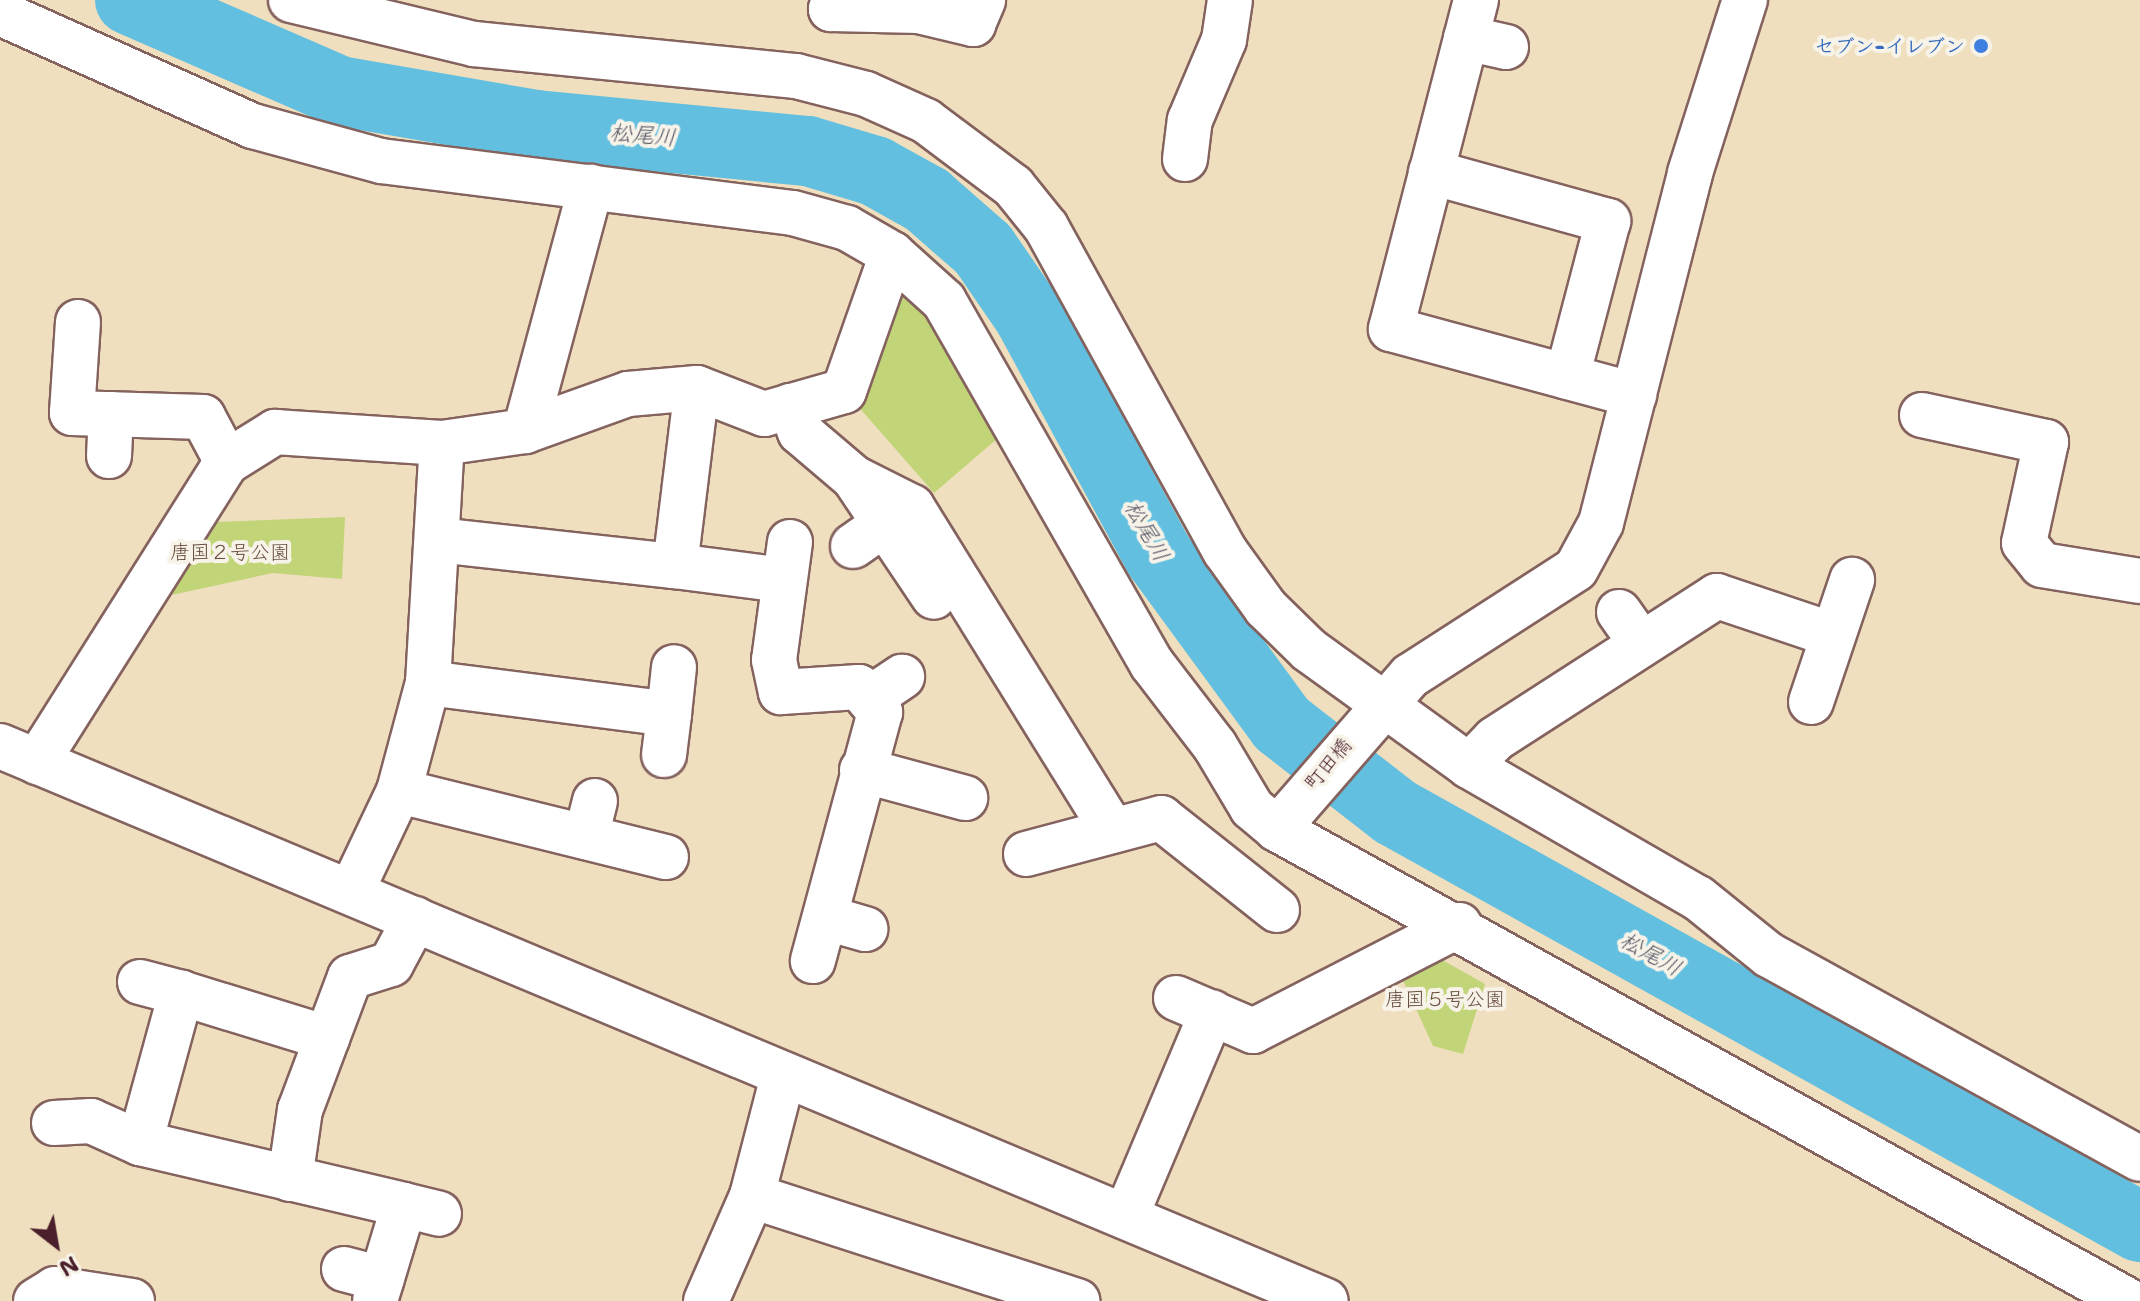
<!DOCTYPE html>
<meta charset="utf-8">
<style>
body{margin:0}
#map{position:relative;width:2140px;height:1301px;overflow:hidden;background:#efdfbe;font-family:"Shantell Sans","Klee One",sans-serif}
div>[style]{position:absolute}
.green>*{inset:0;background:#c1d578}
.river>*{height:70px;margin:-35px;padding:0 35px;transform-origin:35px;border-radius:35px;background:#62bfe0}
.roads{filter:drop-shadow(2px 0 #84625e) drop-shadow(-2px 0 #84625e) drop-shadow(0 2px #84625e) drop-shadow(0 -2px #84625e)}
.minor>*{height:44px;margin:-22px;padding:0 22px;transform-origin:22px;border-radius:22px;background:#fff}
.dots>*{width:22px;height:22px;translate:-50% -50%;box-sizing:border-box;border:4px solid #f7f3e8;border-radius:50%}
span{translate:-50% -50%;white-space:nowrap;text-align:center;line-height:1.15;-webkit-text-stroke:8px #f7f3e8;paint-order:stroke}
.shop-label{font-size:20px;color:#366cbe;font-weight:700}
.right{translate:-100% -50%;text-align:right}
.park-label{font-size:20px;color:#684c3e}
.street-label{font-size:20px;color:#4a1f2b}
.water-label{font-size:22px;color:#514f61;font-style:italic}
.north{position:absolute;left:16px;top:1205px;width:80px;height:80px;-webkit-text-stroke:6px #f7f3e8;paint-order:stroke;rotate:149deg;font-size:22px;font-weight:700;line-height:32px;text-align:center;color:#4a1f2b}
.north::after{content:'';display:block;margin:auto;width:28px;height:36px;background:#4a1f2b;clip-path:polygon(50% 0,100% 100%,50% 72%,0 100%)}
</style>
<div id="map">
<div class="green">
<i style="clip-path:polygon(903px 285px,923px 297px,998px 438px,934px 493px,856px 404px)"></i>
<i style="clip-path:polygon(345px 517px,342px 579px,273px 573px,167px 596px,214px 522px)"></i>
<i style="clip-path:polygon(1437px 957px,1485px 984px,1463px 1054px,1433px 1046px,1401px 976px)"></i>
</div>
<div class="river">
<i style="left:130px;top:0;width:228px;rotate:23.5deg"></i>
<i style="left:339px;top:91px;width:200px;rotate:9.8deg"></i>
<i style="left:536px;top:125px;width:273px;rotate:5.5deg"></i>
<i style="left:808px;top:151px;width:70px;rotate:16.6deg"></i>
<i style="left:875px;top:171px;width:60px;rotate:29.1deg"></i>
<i style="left:927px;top:200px;width:74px;rotate:41.2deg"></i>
<i style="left:983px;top:249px;width:81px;rotate:55.5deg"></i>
<i style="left:1029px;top:316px;width:273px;rotate:61.6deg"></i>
<i style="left:1159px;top:556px;width:208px;rotate:53.8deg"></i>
<i style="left:1282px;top:724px;width:143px;rotate:37.9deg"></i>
<i style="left:1395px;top:812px;width:853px;rotate:29.12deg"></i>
</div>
<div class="roads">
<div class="minor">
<i style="left:291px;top:0;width:188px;rotate:13.5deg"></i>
<i style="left:474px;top:44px;width:324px;rotate:5.7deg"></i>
<i style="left:796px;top:76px;width:72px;rotate:14.4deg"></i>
<i style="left:866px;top:94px;width:66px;rotate:24.2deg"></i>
<i style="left:926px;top:121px;width:109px;rotate:36.8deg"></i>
<i style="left:1013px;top:186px;width:53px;rotate:51.2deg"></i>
<i style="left:1046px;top:227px;width:370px;rotate:61.1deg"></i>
<i style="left:1225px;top:551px;width:70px;rotate:54.3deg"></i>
<i style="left:1266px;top:608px;width:60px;rotate:44.3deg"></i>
<i style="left:1309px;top:650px;width:198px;rotate:35.9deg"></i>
<i style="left:1469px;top:766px;width:264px;rotate:30deg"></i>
<i style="left:1698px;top:898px;width:91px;rotate:38.8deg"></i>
<i style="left:1769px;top:955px;width:423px;rotate:28.8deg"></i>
<i style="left:835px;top:0;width:10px;rotate:114deg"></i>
<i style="left:831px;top:9px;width:88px;rotate:1.3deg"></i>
<i style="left:919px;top:11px;width:56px;rotate:13.5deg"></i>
<i style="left:973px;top:24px;width:26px;rotate:-67deg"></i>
<i style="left:1476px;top:0;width:340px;rotate:104.5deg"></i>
<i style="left:1391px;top:329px;width:252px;rotate:15.2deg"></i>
<i style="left:0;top:13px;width:277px;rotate:24.1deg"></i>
<i style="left:253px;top:126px;width:133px;rotate:15.3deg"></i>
<i style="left:381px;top:161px;width:415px;rotate:7.2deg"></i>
<i style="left:793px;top:213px;width:56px;rotate:15.5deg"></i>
<i style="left:847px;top:228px;width:52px;rotate:30deg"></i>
<i style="left:1466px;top:38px;width:41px;rotate:12.7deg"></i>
<i style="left:1185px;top:159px;width:39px;rotate:-83deg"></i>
<i style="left:1190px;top:120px;width:87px;rotate:-67deg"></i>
<i style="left:1224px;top:40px;width:40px;rotate:-81.5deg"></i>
<i style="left:1431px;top:172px;width:184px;rotate:15.5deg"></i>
<i style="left:1608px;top:221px;width:161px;rotate:104.7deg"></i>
<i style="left:78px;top:322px;width:91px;rotate:93.8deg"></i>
<i style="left:72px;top:413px;width:131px;rotate:1.7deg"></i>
<i style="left:203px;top:417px;width:51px;rotate:61.9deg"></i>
<i style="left:790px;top:406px;width:28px;rotate:69deg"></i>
<i style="left:800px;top:432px;width:71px;rotate:40.4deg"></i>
<i style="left:854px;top:478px;width:143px;rotate:56.1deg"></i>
<i style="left:1922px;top:415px;width:127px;rotate:12.3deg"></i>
<i style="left:2046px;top:442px;width:103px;rotate:102.3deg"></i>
<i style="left:2024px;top:543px;width:28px;rotate:51deg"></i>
<i style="left:2042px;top:565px;width:99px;rotate:9.3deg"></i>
<i style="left:525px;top:431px;width:253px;rotate:-74.9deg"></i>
<i style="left:109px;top:456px;width:42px;rotate:-87.3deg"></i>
<i style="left:854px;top:478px;width:65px;rotate:26.6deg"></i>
<i style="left:912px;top:507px;width:380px;rotate:58.2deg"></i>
<i style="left:438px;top:540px;width:238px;rotate:6.3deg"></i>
<i style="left:675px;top:566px;width:179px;rotate:-83deg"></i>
<i style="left:790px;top:542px;width:119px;rotate:97.7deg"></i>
<i style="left:774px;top:660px;width:33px;rotate:78deg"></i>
<i style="left:781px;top:692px;width:78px;rotate:-3.7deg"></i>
<i style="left:859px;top:687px;width:33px;rotate:50deg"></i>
<i style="left:880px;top:712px;width:258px;rotate:105.1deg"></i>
<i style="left:853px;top:546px;width:39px;rotate:-35deg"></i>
<i style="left:675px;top:566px;width:109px;rotate:7.4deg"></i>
<i style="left:1619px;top:612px;width:39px;rotate:55deg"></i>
<i style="left:428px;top:683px;width:243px;rotate:7.3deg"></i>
<i style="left:669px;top:714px;width:47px;rotate:-83.9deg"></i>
<i style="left:869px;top:699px;width:40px;rotate:-34deg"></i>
<i style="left:1811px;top:702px;width:129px;rotate:-71.4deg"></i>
<i style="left:0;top:746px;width:1437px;rotate:22.71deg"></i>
<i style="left:664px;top:755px;width:41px;rotate:-83deg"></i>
<i style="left:37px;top:762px;width:355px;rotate:-57.7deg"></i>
<i style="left:227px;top:462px;width:57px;rotate:-32deg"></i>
<i style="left:275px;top:432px;width:167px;rotate:3.8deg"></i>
<i style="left:442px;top:443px;width:84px;rotate:-8.2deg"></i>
<i style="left:525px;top:431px;width:109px;rotate:-19.8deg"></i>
<i style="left:628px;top:394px;width:69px;rotate:-5deg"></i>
<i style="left:697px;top:388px;width:72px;rotate:21.2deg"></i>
<i style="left:764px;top:414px;width:83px;rotate:-16deg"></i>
<i style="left:844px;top:391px;width:145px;rotate:-70.7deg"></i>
<i style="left:892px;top:254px;width:70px;rotate:42.1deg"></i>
<i style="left:944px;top:301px;width:418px;rotate:60.2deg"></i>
<i style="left:1152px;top:664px;width:103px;rotate:52.5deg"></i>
<i style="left:1215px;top:746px;width:72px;rotate:59.2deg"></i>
<i style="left:1252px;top:808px;width:33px;rotate:40deg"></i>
<i style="left:1277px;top:829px;width:974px;rotate:28.99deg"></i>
<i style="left:1469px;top:766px;width:37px;rotate:-46deg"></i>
<i style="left:1495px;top:739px;width:264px;rotate:-32.8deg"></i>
<i style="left:1717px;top:596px;width:122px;rotate:18.6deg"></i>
<i style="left:862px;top:770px;width:107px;rotate:15.2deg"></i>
<i style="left:399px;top:791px;width:275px;rotate:13.9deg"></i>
<i style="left:1277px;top:829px;width:203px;rotate:-49deg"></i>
<i style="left:1410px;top:676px;width:197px;rotate:-32.8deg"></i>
<i style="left:1576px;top:569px;width:52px;rotate:-61.5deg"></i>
<i style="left:1601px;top:523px;width:361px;rotate:-75.7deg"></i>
<i style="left:1690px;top:173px;width:182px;rotate:-72.4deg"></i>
<i style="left:586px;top:837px;width:37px;rotate:-76deg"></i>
<i style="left:1026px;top:854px;width:140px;rotate:-14.9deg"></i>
<i style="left:1161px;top:818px;width:148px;rotate:38.4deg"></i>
<i style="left:351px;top:892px;width:112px;rotate:-64.6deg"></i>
<i style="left:399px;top:791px;width:112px;rotate:-75deg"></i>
<i style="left:428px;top:683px;width:240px;rotate:-86.7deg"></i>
<i style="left:827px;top:918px;width:40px;rotate:16deg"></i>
<i style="left:140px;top:982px;width:42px;rotate:15deg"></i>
<i style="left:1176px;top:998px;width:84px;rotate:23.2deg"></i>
<i style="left:1253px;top:1031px;width:232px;rotate:-27.2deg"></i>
<i style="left:54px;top:1123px;width:37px;rotate:-3deg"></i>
<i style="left:91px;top:1121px;width:54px;rotate:24.2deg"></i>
<i style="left:140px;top:1143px;width:271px;rotate:13.2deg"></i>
<i style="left:404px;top:1205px;width:100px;rotate:106.8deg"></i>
<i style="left:140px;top:1143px;width:156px;rotate:-74.7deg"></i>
<i style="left:181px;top:993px;width:153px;rotate:17.1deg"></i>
<i style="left:290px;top:1179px;width:70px;rotate:-81.8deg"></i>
<i style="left:300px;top:1110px;width:142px;rotate:-69.4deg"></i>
<i style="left:350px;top:977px;width:43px;rotate:-17.6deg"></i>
<i style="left:391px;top:964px;width:51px;rotate:-61.9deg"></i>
<i style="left:752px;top:1196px;width:342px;rotate:17.9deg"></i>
<i style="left:404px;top:1205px;width:36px;rotate:14deg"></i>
<i style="left:1126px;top:1216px;width:221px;rotate:-67.1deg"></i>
<i style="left:344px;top:1269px;width:39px;rotate:15deg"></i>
<i style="left:36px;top:1301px;width:22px;rotate:-32deg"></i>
<i style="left:55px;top:1289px;width:78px;rotate:8.9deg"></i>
<i style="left:706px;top:1301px;width:115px;rotate:-66.3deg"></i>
<i style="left:752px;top:1196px;width:124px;rotate:-75.5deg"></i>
</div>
</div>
<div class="dots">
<i style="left:1981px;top:46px;background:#3f7fe0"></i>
</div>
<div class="shop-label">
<span class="right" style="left:1965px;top:46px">セブン-イレブン</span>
</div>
<div class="park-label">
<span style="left:230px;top:552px">唐国２号公園</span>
<span style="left:1445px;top:999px">唐国５号公園</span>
</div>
<div class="street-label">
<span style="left:1328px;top:764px;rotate:-50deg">町田橋</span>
</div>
<div class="water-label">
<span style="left:643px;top:135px;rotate:5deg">松尾川</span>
<span style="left:1147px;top:531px;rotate:60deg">松尾川</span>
<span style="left:1651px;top:954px;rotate:29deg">松尾川</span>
</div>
<div class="north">N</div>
</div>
